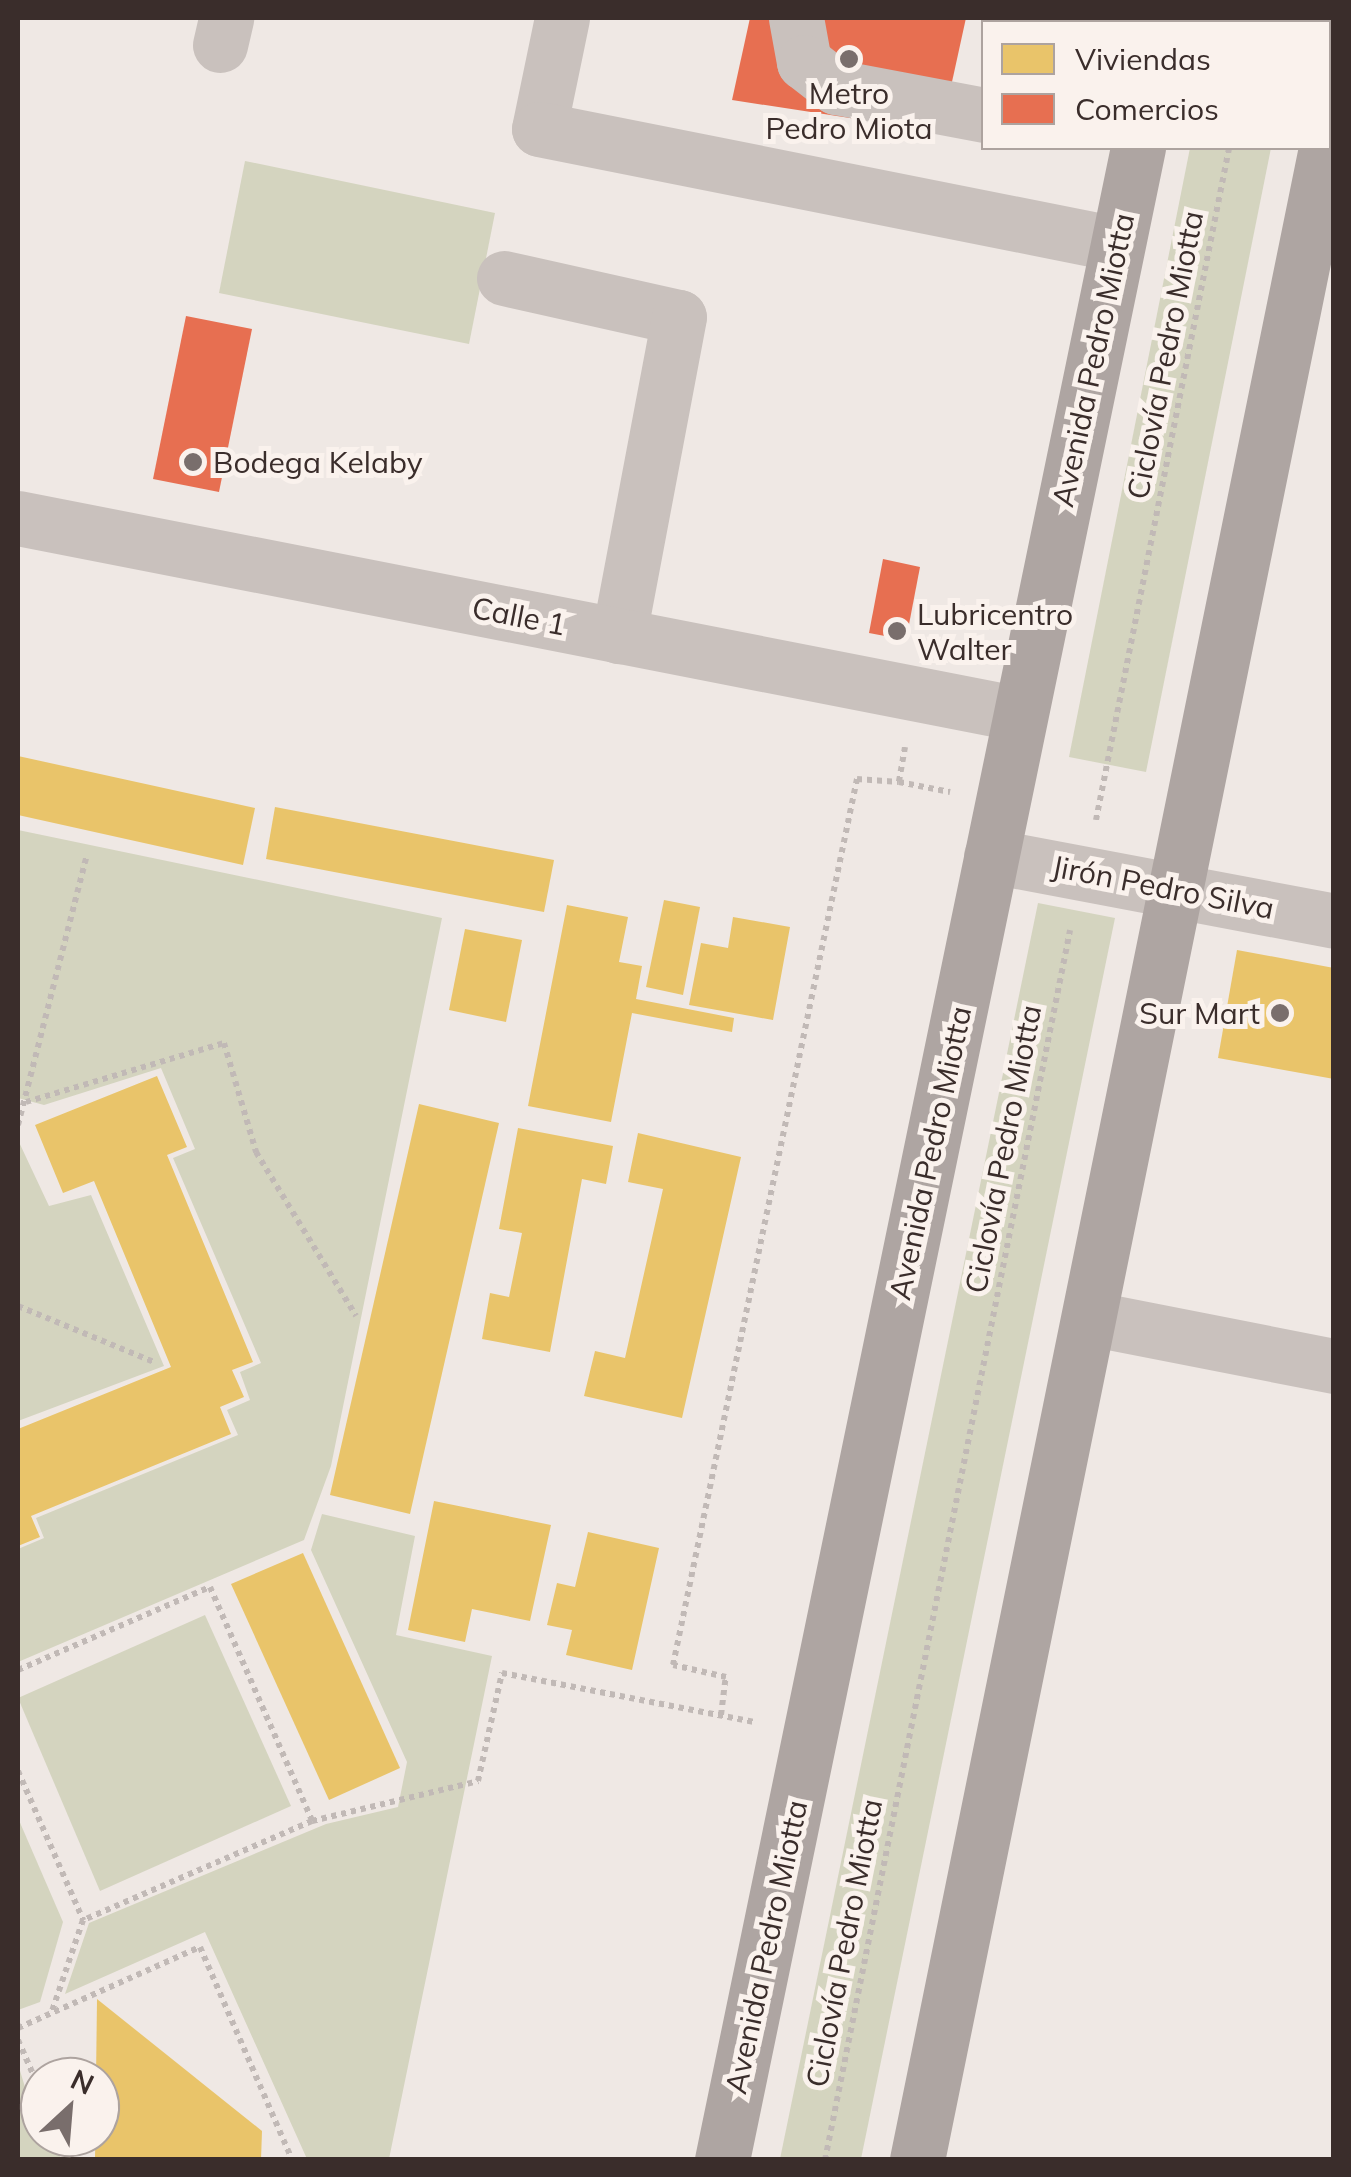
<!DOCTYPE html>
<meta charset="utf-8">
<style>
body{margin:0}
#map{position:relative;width:1351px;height:2177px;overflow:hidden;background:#efe8e4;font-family:Mulish,sans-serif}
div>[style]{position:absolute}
.green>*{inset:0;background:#d4d4bf}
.homes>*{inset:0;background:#e9c46a}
.shops>*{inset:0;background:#e76f51}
.path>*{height:6px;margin-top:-3px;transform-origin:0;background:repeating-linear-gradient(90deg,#c1b9b6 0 5px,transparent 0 10px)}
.minor>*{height:55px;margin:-27.5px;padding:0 27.5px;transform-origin:27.5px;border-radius:27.5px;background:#c9c1bd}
.major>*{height:55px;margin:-27.5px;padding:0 27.5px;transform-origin:27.5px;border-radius:27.5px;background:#aea5a2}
.dots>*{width:28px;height:28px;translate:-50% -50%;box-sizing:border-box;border:5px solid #faf2ed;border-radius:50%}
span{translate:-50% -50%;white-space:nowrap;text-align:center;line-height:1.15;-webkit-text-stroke:10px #faf2ed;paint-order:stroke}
.poi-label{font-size:30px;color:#3a2d2b}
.left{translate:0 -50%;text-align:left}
.right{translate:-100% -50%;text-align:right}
.street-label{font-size:30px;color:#3a2d2b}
.frame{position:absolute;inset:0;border:20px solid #3a2d2b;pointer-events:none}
.legend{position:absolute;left:981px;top:20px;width:350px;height:130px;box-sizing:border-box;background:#faf2ed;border:2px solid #ada39f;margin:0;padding:12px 18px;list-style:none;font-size:30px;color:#3a2d2b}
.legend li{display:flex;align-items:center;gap:20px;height:50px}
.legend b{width:50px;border:2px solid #ada39f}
.north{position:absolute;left:20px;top:2057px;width:100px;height:100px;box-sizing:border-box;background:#faf2ed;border:2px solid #ada39f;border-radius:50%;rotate:26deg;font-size:28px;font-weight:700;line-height:40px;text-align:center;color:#3a2d2b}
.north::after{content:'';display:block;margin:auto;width:35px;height:45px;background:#796e6c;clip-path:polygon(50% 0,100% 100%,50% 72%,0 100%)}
</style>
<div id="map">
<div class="green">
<i style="clip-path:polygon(1190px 148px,1271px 148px,1146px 772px,1069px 757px)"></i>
<i style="clip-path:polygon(245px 161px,495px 213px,469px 344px,219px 293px)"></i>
<i style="clip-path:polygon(18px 830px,442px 918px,331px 1466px,304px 1540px,18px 1662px,18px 1549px,44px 1538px,36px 1518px,238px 1435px,227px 1410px,250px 1400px,240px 1372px,261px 1363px,173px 1158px,195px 1149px,161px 1068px,44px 1105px,18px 1098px)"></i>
<i style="clip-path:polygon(1038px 903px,1115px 918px,861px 2159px,780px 2159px)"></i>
<i style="clip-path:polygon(18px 1140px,49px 1206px,91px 1195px,164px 1366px,18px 1421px)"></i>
<i style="clip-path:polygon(322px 1514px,415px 1536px,396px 1635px,492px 1656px,389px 2159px,307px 2159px,205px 1932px,65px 1994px,89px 1923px,326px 1824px,398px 1807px,407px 1762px,311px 1550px)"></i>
<i style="clip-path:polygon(205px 1615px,291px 1806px,100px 1891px,18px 1698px)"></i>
<i style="clip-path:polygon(18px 1818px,63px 1922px,40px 2002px,18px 2010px)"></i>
<i style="clip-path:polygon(18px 2064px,40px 2137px,51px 2137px,61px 2159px,18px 2159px)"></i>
</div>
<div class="homes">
<i style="clip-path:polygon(18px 756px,255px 808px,243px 865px,18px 815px)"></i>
<i style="clip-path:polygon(275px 807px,554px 860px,544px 912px,266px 859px)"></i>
<i style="clip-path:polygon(664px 900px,700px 907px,683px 995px,646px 987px)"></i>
<i style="clip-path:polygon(567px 905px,628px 917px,619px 962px,642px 966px,636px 999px,734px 1018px,732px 1032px,632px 1013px,611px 1122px,528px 1106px)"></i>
<i style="clip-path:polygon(733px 917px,790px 927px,773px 1020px,689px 1005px,701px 943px,728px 948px)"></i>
<i style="clip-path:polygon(465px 929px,522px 940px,506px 1022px,449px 1010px)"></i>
<i style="clip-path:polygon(1237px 950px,1334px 968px,1334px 1079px,1218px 1058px)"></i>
<i style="clip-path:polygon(157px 1076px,187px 1147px,167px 1155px,253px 1362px,232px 1370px,244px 1397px,220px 1407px,231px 1434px,31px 1516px,40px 1537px,18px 1546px,18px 1429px,171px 1367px,94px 1181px,63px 1193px,35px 1125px)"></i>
<i style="clip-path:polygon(419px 1104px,499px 1123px,410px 1514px,330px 1495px)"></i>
<i style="clip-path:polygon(518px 1128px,613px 1146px,606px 1184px,582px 1179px,550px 1352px,482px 1339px,490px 1293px,509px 1297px,522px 1233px,499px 1229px)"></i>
<i style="clip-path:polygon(638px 1133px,741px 1157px,682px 1418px,584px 1396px,595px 1351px,625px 1358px,663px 1189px,628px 1182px)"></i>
<i style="clip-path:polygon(434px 1501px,551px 1525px,530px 1621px,472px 1609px,465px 1642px,408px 1630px)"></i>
<i style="clip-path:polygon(588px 1532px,659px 1548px,632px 1670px,566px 1655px,572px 1630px,547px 1625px,557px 1583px,575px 1587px)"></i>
<i style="clip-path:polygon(303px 1553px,400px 1768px,329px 1800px,231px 1584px)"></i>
<i style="clip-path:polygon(97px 1999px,262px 2131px,261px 2160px,95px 2160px)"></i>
</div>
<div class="shops">
<i style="clip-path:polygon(750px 18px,966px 18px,941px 132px,732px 100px)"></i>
<i style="clip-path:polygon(186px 316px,252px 329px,219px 492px,153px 479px)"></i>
<i style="clip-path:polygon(883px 559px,920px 567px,906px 640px,869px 633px)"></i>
</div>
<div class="path">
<i style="left:1254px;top:22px;width:4px;rotate:-76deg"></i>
<i style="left:905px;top:747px;width:36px;rotate:100deg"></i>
<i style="left:899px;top:782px;width:52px;rotate:11.1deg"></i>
<i style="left:1096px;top:820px;width:685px;rotate:-78.8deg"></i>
<i style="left:26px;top:1102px;width:207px;rotate:-16.6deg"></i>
<i style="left:224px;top:1043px;width:114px;rotate:73.6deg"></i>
<i style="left:256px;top:1152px;width:192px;rotate:58.6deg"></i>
<i style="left:18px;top:1125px;width:279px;rotate:-75.7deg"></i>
<i style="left:18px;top:1306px;width:149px;rotate:22.4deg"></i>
<i style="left:18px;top:1670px;width:209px;rotate:-23.4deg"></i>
<i style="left:210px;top:1587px;width:255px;rotate:66.4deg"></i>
<i style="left:312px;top:1821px;width:249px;rotate:156.6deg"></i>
<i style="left:721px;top:1715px;width:38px;rotate:-83deg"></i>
<i style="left:726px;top:1677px;width:54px;rotate:-167.2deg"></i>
<i style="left:673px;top:1665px;width:905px;rotate:-78.27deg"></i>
<i style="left:857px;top:779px;width:42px;rotate:4.1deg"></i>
<i style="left:18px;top:1771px;width:163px;rotate:66.4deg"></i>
<i style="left:83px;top:1920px;width:96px;rotate:108.8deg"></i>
<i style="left:312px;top:1821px;width:171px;rotate:-13.5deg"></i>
<i style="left:478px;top:1781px;width:111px;rotate:-77.5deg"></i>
<i style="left:502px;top:1673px;width:257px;rotate:11deg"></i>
<i style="left:18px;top:2028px;width:199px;rotate:-24deg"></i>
<i style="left:200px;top:1947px;width:232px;rotate:66.6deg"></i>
<i style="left:18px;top:2040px;width:55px;rotate:66.3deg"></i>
<i style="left:62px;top:2137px;width:25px;rotate:67deg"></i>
<i style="left:825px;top:2160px;width:1254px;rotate:-78.73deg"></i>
</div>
<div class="minor">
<i style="left:562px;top:18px;width:113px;rotate:101.7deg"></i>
<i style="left:539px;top:129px;width:589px;rotate:11.25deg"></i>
<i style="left:796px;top:18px;width:45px;rotate:79.7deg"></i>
<i style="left:804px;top:62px;width:41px;rotate:38deg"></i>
<i style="left:836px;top:87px;width:151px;rotate:10.7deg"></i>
<i style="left:220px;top:45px;width:28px;rotate:-77deg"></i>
<i style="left:504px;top:278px;width:179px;rotate:12.6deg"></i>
<i style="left:679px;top:317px;width:325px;rotate:100.7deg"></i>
<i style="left:18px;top:518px;width:1021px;rotate:11.07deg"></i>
<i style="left:991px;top:856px;width:349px;rotate:10.7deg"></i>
<i style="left:1089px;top:1318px;width:250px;rotate:11.1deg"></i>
</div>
<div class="major">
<i style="left:1162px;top:22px;width:4px;rotate:-76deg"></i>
<i style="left:722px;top:2160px;width:2055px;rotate:-78.32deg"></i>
<i style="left:917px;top:2160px;width:2053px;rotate:-78.51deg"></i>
</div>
<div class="dots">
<i style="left:849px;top:59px;background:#796e6c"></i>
<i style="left:193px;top:462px;background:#796e6c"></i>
<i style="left:897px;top:631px;background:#796e6c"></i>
<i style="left:1280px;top:1013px;background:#796e6c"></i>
</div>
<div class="poi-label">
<span style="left:849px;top:110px">Metro<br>Pedro Miota</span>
<span class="left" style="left:213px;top:462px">Bodega Kelaby</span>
<span class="left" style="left:917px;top:631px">Lubricentro<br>Walter</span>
<span class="right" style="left:1260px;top:1013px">Sur Mart</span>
</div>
<div class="street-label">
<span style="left:1165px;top:355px;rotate:-79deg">Ciclovía Pedro Miotta</span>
<span style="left:1093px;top:360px;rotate:-78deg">Avenida Pedro Miotta</span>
<span style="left:519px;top:616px;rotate:11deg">Calle 1</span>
<span style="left:1163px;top:887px;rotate:11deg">Jirón Pedro Silva</span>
<span style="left:1003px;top:1149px;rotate:-79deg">Ciclovía Pedro Miotta</span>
<span style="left:930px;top:1153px;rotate:-78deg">Avenida Pedro Miotta</span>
<span style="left:844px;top:1943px;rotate:-79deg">Ciclovía Pedro Miotta</span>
<span style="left:766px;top:1947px;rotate:-78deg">Avenida Pedro Miotta</span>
</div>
<div class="frame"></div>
<ul class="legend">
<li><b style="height:28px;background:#e9c46a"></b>Viviendas</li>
<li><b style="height:28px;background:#e76f51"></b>Comercios</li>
</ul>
<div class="north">N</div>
</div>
